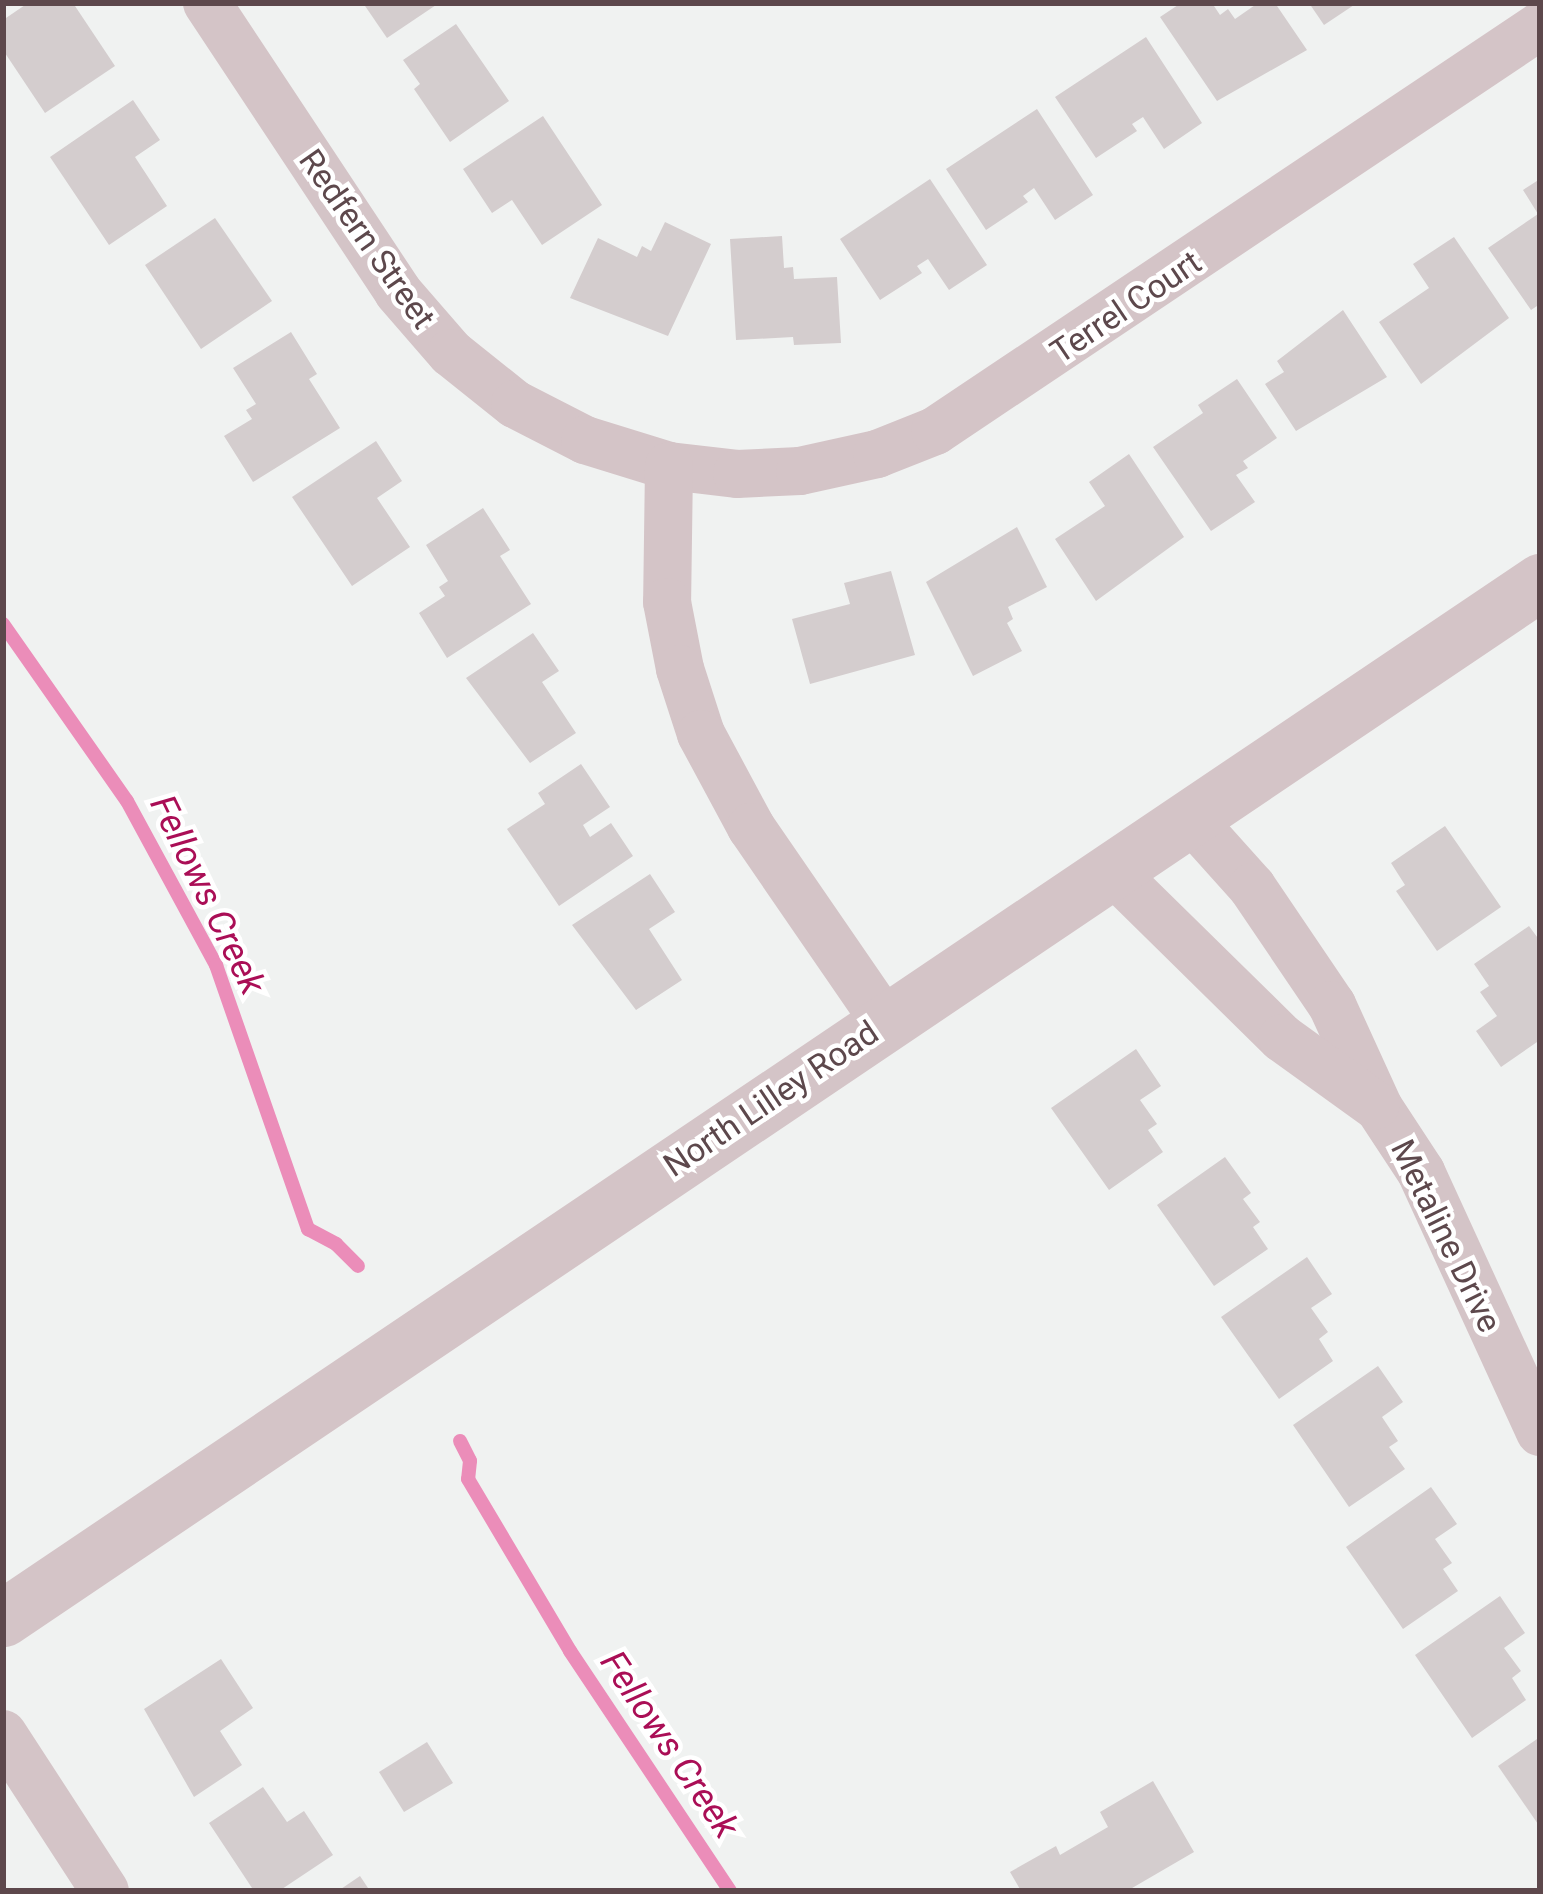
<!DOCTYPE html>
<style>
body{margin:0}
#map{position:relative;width:1543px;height:1894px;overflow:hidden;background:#f0f2f1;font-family:Roboto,sans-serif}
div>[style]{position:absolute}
.stream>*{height:14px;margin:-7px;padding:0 7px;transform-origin:7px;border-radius:7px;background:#eb8db9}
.building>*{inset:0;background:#d4cdce}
.minor>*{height:48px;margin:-24px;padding:0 24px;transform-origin:24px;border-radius:24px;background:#d4c4c7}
.tertiary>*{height:57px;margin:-28.5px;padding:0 28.5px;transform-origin:28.5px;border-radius:28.5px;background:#d4c4c7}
span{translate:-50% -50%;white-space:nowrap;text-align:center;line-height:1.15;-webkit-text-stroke:9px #fff;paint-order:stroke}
.street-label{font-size:33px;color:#5d484c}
.water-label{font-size:36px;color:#aa0e56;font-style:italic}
.frame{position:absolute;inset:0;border:6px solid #5d484c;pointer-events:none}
</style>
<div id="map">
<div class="stream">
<i style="left:3px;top:624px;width:216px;rotate:55deg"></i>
<i style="left:127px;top:801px;width:187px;rotate:61.5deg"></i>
<i style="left:216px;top:965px;width:280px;rotate:70.8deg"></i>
<i style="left:308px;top:1229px;width:32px;rotate:28deg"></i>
<i style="left:336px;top:1244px;width:31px;rotate:45deg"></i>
<i style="left:460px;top:1441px;width:22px;rotate:63deg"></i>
<i style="left:470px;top:1461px;width:18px;rotate:96deg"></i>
<i style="left:468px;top:1479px;width:200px;rotate:59.3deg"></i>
<i style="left:570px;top:1651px;width:288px;rotate:56.3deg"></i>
</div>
<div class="building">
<i style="clip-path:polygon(28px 3px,73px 3px,115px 66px,45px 113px,3px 50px,3px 20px)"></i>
<i style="clip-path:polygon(363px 3px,439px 3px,387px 38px)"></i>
<i style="clip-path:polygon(1181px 3px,1212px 3px,1220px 15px,1228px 9px,1235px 19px,1258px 3px,1275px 3px,1307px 50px,1217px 101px,1160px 17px)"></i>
<i style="clip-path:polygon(1309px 3px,1357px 3px,1324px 25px)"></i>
<i style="clip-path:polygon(456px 24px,509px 101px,450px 142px,414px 89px,420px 84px,403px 60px)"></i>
<i style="clip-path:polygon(1146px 37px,1202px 123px,1164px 149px,1143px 117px,1132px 124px,1137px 131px,1096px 158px,1055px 97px)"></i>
<i style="clip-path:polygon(133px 100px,160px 140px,135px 157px,167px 206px,109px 245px,50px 157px)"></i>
<i style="clip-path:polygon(1037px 109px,1093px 195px,1055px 220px,1034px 188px,1023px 196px,1028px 202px,986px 230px,946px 169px)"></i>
<i style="clip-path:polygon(543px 116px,602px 205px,542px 245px,512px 200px,492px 213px,463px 169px)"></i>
<i style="clip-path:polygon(930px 179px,987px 265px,949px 290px,928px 259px,917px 266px,922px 273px,880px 300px,840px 239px)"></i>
<i style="clip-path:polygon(1540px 179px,1540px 304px,1531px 310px,1488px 248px,1538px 214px,1523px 190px)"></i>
<i style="clip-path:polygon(215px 218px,272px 301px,201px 349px,145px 265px)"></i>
<i style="clip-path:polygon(665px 222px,711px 244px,668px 336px,570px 298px,598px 238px,637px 257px,642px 246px,651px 251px)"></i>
<i style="clip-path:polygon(782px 236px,784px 268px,793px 267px,794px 279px,837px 277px,841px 343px,794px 345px,793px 337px,736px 340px,730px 239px)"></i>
<i style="clip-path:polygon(1454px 237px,1509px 318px,1421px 384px,1379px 322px,1429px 288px,1413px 264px)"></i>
<i style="clip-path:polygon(1343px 310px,1387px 377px,1296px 431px,1265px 384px,1284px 372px,1277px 361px)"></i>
<i style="clip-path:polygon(291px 332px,317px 374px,309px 379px,340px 428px,253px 482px,224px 436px,252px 419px,246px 410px,256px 404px,233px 368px)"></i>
<i style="clip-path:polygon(1237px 379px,1277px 438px,1243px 461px,1248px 468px,1236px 475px,1255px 502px,1211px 531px,1153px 447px,1203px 413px,1198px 405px)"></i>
<i style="clip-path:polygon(376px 441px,402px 481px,377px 498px,410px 547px,352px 586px,292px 497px)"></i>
<i style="clip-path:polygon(1129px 454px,1184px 537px,1096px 601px,1055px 539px,1105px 506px,1089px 482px)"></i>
<i style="clip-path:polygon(483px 508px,510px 550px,500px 556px,531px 604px,447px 658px,419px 613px,445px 596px,439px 587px,448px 581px,426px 545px)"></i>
<i style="clip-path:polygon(1017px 527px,1047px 587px,1008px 607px,1013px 619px,1007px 623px,1022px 651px,973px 676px,926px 582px)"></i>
<i style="clip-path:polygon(891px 571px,915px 655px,810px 684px,792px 619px,850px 604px,844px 583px)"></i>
<i style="clip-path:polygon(533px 633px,559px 671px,542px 682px,576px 733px,530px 763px,466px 678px)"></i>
<i style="clip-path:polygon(581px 764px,610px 807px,583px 825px,590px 837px,611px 823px,633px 856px,559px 906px,507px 829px,545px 804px,538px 793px)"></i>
<i style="clip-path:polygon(1445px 826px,1501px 907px,1437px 951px,1396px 891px,1405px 885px,1391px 863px)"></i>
<i style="clip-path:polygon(650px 874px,675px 912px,649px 929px,682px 980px,636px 1010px,572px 925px)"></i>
<i style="clip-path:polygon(1529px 926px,1540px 941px,1540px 1040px,1501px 1067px,1476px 1031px,1497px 1016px,1480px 992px,1489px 986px,1474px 964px)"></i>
<i style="clip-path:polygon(1136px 1049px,1161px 1086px,1140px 1100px,1157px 1124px,1148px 1130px,1163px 1152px,1109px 1190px,1051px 1108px)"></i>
<i style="clip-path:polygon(1225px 1157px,1251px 1193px,1243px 1199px,1260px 1222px,1253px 1227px,1268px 1249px,1214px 1286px,1157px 1205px)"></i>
<i style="clip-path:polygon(1307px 1257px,1332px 1294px,1311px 1308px,1328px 1332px,1319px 1339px,1333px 1361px,1279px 1399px,1221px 1317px)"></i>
<i style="clip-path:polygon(1378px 1366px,1403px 1402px,1382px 1417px,1398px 1441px,1389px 1447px,1405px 1469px,1349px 1507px,1293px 1425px)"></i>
<i style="clip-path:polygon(1431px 1487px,1457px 1524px,1435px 1539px,1452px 1563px,1443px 1569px,1458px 1591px,1403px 1629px,1346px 1547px)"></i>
<i style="clip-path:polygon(1500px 1596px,1525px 1633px,1504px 1648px,1521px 1671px,1512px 1678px,1526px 1700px,1472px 1738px,1415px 1655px)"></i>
<i style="clip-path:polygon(221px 1659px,253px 1708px,220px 1731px,242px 1765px,194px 1797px,144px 1709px)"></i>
<i style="clip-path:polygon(1540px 1737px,1540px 1827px,1498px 1766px)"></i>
<i style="clip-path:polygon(427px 1742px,453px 1783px,404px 1812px,379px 1772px)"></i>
<i style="clip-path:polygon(1153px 1781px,1194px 1852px,1127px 1891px,1021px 1891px,1010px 1872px,1056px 1846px,1060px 1855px,1108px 1827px,1100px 1812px)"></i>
<i style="clip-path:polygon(263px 1787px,287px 1822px,304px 1811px,333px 1855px,279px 1891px,254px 1891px,209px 1823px)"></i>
<i style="clip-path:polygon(360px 1876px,370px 1891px,338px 1891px)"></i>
</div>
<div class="minor">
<i style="left:207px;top:3px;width:346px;rotate:56.5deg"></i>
<i style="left:398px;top:292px;width:81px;rotate:49deg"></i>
<i style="left:451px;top:353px;width:82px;rotate:38.6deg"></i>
<i style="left:515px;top:404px;width:79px;rotate:27.2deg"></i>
<i style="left:585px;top:440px;width:88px;rotate:17.2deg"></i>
<i style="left:669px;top:466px;width:68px;rotate:6.7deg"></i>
<i style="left:737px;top:474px;width:63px;rotate:-2.7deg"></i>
<i style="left:800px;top:471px;width:79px;rotate:-12.4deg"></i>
<i style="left:877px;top:454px;width:62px;rotate:-21.6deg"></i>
<i style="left:935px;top:431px;width:728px;rotate:-33.8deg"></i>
<i style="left:669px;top:466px;width:136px;rotate:90.8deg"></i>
<i style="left:667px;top:602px;width:68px;rotate:79deg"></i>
<i style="left:680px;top:669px;width:68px;rotate:72.1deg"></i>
<i style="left:701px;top:734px;width:106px;rotate:61.7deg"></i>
<i style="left:751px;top:827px;width:237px;rotate:55.5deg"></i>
<i style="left:1191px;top:819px;width:91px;rotate:48.1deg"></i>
<i style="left:1252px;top:887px;width:143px;rotate:55.9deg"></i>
<i style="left:1332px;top:1005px;width:113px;rotate:65.5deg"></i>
<i style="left:1379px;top:1108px;width:77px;rotate:56.7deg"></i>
<i style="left:1421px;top:1172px;width:286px;rotate:65.4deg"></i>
<i style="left:1112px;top:871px;width:238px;rotate:44.5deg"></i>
<i style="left:1282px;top:1038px;width:115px;rotate:35.8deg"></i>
<i style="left:3px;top:1734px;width:187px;rotate:57deg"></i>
</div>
<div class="tertiary">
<i style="left:3px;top:1618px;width:1854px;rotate:-33.98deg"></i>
</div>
<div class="street-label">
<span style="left:367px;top:239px;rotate:55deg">Redfern Street</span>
<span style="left:1126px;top:307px;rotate:-34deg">Terrel Court</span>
<span style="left:771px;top:1099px;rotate:-34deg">North Lilley Road</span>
<span style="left:1446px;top:1236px;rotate:64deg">Metaline Drive</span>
</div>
<div class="water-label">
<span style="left:207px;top:895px;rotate:64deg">Fellows Creek</span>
<span style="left:669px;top:1745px;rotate:56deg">Fellows Creek</span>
</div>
<div class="frame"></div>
</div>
